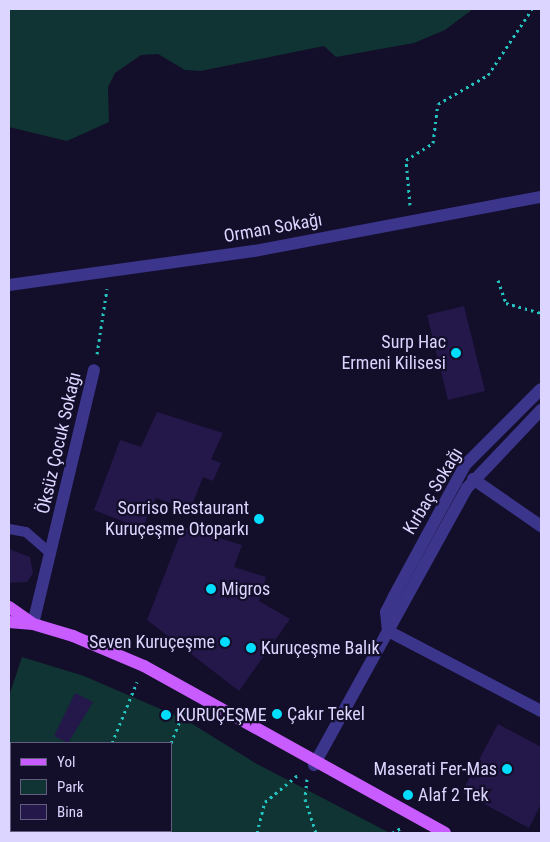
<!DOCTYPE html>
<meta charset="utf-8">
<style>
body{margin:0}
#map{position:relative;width:550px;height:842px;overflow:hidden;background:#130e29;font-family:"Roboto Condensed",sans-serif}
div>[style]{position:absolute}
.green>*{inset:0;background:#103333}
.water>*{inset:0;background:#061c4a}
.building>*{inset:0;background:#24184b}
.path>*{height:3px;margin-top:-1.5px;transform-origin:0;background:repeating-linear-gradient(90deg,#25c3bf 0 2.5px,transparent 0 6.5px)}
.service>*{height:10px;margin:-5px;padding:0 5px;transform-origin:5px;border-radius:5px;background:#3b358c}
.minor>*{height:12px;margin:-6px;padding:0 6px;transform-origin:6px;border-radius:6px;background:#3b358c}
.tertiary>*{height:12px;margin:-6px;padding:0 6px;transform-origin:6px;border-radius:6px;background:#3b358c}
.primary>*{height:12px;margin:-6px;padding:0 6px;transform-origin:6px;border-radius:6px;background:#c85cff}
.dots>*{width:14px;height:14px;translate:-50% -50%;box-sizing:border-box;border:2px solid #130e29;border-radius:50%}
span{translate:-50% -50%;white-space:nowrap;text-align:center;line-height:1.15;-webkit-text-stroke:4.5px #130e29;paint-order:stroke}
.street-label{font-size:18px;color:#dcd5ff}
.poi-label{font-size:18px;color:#dcd5ff}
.right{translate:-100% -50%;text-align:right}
.left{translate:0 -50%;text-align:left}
.frame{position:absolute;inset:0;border:10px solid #dcd5ff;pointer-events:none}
.legend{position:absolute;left:10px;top:742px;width:162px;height:90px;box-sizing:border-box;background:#130e29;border:1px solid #635e7f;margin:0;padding:6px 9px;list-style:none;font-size:15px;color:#dcd5ff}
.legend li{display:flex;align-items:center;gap:10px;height:25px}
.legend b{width:25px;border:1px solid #635e7f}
</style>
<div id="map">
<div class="green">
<i style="clip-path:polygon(9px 9px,473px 9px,445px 30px,414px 43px,336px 57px,324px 46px,201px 71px,185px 70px,158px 54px,141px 55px,115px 73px,108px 87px,109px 122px,67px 141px,9px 127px)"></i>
<i style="clip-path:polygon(22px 657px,84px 676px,186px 720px,257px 764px,390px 833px,131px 833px,126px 831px,171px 831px,171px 743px,11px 743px,9px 798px,9px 696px)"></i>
</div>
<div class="water">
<i style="clip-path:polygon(9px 802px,11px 831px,131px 833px,9px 833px)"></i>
</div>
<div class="building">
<i style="clip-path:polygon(464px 306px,485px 391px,448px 400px,427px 315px)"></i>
<i style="clip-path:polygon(157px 412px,223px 433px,211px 459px,221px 463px,213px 481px,203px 477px,190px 510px,156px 498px,142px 529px,94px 510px,120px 440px,141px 447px)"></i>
<i style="clip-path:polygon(183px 527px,242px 545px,234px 567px,266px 577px,259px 601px,290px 619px,239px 691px,147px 620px)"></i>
<i style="clip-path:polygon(9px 549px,30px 557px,33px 573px,27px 582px,9px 583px)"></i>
<i style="clip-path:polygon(75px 693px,93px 702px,68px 743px,54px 736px)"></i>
<i style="clip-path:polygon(498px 724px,541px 747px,541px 804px,529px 828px,462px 792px)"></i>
</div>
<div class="path">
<i style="left:410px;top:205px;width:45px;rotate:-95.1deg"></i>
<i style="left:406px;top:160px;width:32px;rotate:-32deg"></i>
<i style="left:433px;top:143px;width:39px;rotate:-83deg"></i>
<i style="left:438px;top:104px;width:58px;rotate:-30.1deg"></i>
<i style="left:488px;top:75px;width:79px;rotate:-56.3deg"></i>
<i style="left:498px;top:280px;width:24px;rotate:71deg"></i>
<i style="left:506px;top:303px;width:36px;rotate:16deg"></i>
<i style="left:97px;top:354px;width:66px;rotate:-81.3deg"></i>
<i style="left:112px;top:743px;width:66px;rotate:-67.7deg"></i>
<i style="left:171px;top:743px;width:37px;rotate:-68deg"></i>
<i style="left:307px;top:779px;width:20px;rotate:96deg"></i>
<i style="left:305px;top:799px;width:36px;rotate:72deg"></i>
<i style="left:141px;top:831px;width:4px;rotate:34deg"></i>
<i style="left:257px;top:833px;width:32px;rotate:-76deg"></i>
<i style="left:265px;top:802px;width:44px;rotate:-39.5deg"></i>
<i style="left:392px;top:833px;width:10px;rotate:-29deg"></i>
</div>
<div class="service">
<i style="left:9px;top:529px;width:17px;rotate:10deg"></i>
<i style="left:26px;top:532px;width:33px;rotate:41deg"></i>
</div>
<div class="minor">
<i style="left:9px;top:285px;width:247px;rotate:-7.9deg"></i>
<i style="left:254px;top:251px;width:292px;rotate:-10.7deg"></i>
<i style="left:473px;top:479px;width:83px;rotate:34.7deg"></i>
<i style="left:33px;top:624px;width:261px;rotate:-76.5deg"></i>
<i style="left:388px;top:631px;width:173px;rotate:27.6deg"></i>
</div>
<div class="tertiary">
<i style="left:388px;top:631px;width:19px;rotate:-96deg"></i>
<i style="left:386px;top:612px;width:18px;rotate:-63deg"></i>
<i style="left:394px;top:596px;width:149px;rotate:-61.5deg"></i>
<i style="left:465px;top:465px;width:107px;rotate:-45deg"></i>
<i style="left:314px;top:765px;width:316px;rotate:-61.1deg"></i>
<i style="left:467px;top:488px;width:108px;rotate:-46.5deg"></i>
</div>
<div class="primary">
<i style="left:9px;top:607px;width:29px;rotate:35deg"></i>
<i style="left:9px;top:622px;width:24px;rotate:5deg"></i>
<i style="left:33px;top:624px;width:42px;rotate:16.7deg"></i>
<i style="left:73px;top:636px;width:77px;rotate:22.9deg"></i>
<i style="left:144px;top:666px;width:344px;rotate:29deg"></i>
</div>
<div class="dots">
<i style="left:456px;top:353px;background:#01ddff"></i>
<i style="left:259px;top:519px;background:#01ddff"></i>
<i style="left:211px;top:589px;background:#01ddff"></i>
<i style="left:225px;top:642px;background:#01ddff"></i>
<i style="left:251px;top:648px;background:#01ddff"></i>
<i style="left:277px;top:714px;background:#01ddff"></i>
<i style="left:166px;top:715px;background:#01ddff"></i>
<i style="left:507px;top:769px;background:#01ddff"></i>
<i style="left:408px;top:795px;background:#01ddff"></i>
</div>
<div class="street-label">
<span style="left:273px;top:228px;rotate:-10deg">Orman Sokağı</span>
<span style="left:59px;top:443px;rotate:-77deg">Öksüz Çocuk Sokağı</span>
<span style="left:433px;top:491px;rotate:-59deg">Kırbaç Sokağı</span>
</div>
<div class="poi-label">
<span class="right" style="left:446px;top:353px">Surp Hac<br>Ermeni Kilisesi</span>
<span class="right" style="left:249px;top:519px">Sorriso Restaurant<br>Kuruçeşme Otoparkı</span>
<span class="left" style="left:221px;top:589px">Migros</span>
<span class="right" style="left:215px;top:642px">Seven Kuruçeşme</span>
<span class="left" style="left:261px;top:648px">Kuruçeşme Balık</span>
<span class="left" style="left:287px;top:714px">Çakır Tekel</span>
<span class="left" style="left:176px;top:715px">KURUÇEŞME</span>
<span class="right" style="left:497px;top:769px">Maserati Fer-Mas</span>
<span class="left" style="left:418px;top:795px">Alaf 2 Tek</span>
</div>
<div class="frame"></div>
<ul class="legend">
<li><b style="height:6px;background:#c85cff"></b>Yol</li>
<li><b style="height:14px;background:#103333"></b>Park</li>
<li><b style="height:14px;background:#24184b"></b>Bina</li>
</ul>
</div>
